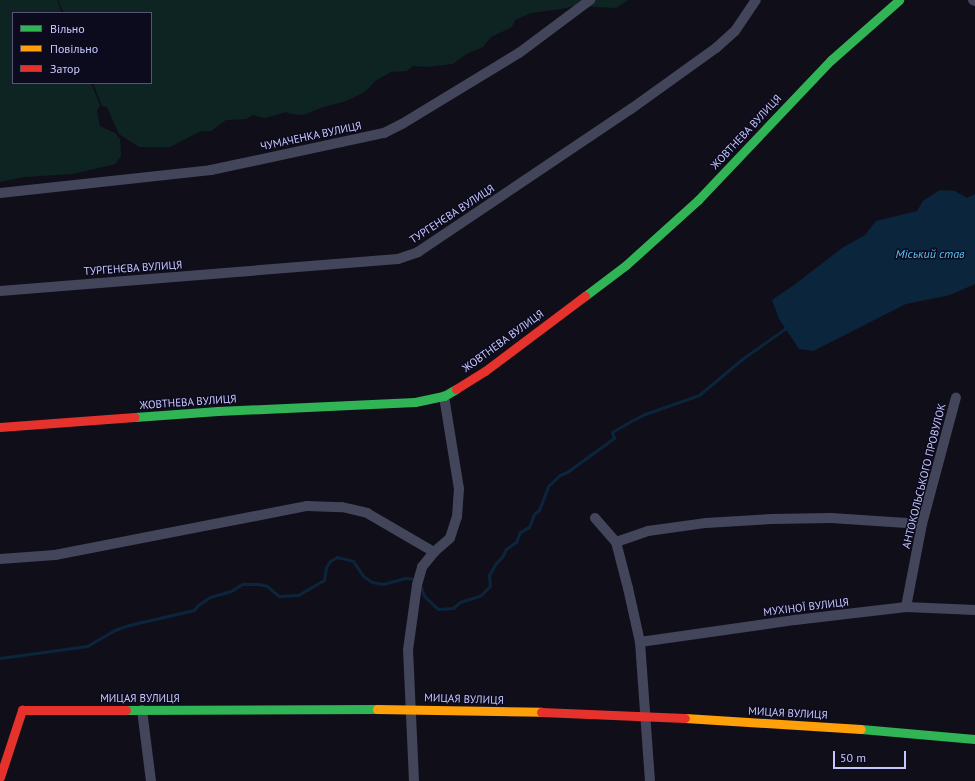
<!DOCTYPE html>
<meta charset="utf-8">
<style>
body{margin:0}
#map{position:relative;width:975px;height:781px;overflow:hidden;background:#100f19;font-family:"PT Sans",sans-serif}
div>[style]{position:absolute}
.green>*{inset:0;background:#0e2422}
.water>*{inset:0;background:#0b253d}
.stream>*{height:3px;margin:-1.5px;padding:0 1.5px;transform-origin:1.5px;border-radius:1.5px;background:#0b253d}
.street>*{height:10px;margin:-5px;padding:0 5px;transform-origin:5px;border-radius:5px;background:#43455a}
.fast>*{height:9px;margin:-4.5px;padding:0 4.5px;transform-origin:4.5px;border-radius:4.5px;background:#30b455}
.slow>*{height:9px;margin:-4.5px;padding:0 4.5px;transform-origin:4.5px;border-radius:4.5px;background:#ff9f0a}
.jam>*{height:9px;margin:-4.5px;padding:0 4.5px;transform-origin:4.5px;border-radius:4.5px;background:#e5322d}
span{translate:-50% -50%;white-space:nowrap;text-align:center;line-height:1.15;-webkit-text-stroke:3px #0c0b1d;paint-order:stroke}
.street-label{font-size:11px;color:#c7c7ff}
.water-label{font-size:12px;color:#55c4ff;font-style:italic}
.legend{position:absolute;left:12px;top:12px;width:140px;height:72px;box-sizing:border-box;background:#0c0b1d;border:1px solid #575677;margin:0;padding:5px 7px;list-style:none;font-size:12px;color:#c7c7ff}
.legend li{display:flex;align-items:center;gap:8px;height:20px}
.legend b{width:20px;border:1px solid #575677}
.scale{position:absolute;left:833px;top:751px;width:73px;height:18px;box-sizing:border-box;border:2px solid #c7c7ff;border-top:0;padding-left:5px;font-size:12px;line-height:14px;white-space:nowrap;color:#c7c7ff;-webkit-text-stroke:3px #0c0b1d;paint-order:stroke}
</style>
<div id="map">
<div class="green">
<i style="clip-path:polygon(0 0,57px 0,62px 13px,13px 13px,13px 83px,91px 83px,100px 105px,97px 111px,100px 126px,115px 133px,120px 139px,121px 156px,115px 164px,73px 174px,24px 177px,0 182px)"></i>
<i style="clip-path:polygon(58px 0,629px 0,616px 8px,574px 6px,561px 9px,531px 13px,515px 20px,512px 27px,491px 37px,483px 47px,466px 54px,453px 64px,427px 67px,413px 66px,407px 71px,391px 72px,375px 81px,368px 89px,359px 95px,343px 102px,323px 107px,303px 115px,291px 114px,286px 112px,265px 118px,253px 115px,246px 119px,226px 120px,211px 131px,201px 131px,170px 147px,139px 147px,119px 134px,107px 107px,102px 106px,93px 83px,151px 83px,151px 13px,64px 13px)"></i>
</div>
<div class="water">
<i style="clip-path:polygon(940px 190px,955px 191px,967px 198px,975px 194px,975px 284px,950px 295px,906px 304px,813px 351px,799px 349px,779px 319px,772px 300px,794px 285px,842px 248px,865px 235px,876px 221px,917px 211px,923px 201px)"></i>
</div>
<div class="stream">
<i style="left:421px;top:587px;width:9px;rotate:72deg"></i>
<i style="left:424px;top:596px;width:19px;rotate:43deg"></i>
<i style="left:438px;top:609px;width:15px;rotate:-4deg"></i>
<i style="left:453px;top:608px;width:9px;rotate:-41deg"></i>
<i style="left:460px;top:602px;width:22px;rotate:-18deg"></i>
<i style="left:481px;top:595px;width:13px;rotate:-45deg"></i>
<i style="left:490px;top:586px;width:11px;rotate:-95deg"></i>
<i style="left:489px;top:575px;width:14px;rotate:-60deg"></i>
<i style="left:496px;top:563px;width:8px;rotate:-45deg"></i>
<i style="left:502px;top:557px;width:9px;rotate:-63deg"></i>
<i style="left:506px;top:549px;width:12px;rotate:-35deg"></i>
<i style="left:516px;top:542px;width:11px;rotate:-68deg"></i>
<i style="left:520px;top:532px;width:10px;rotate:-29deg"></i>
<i style="left:529px;top:527px;width:14px;rotate:-69deg"></i>
<i style="left:534px;top:514px;width:6px;rotate:-39deg"></i>
<i style="left:539px;top:510px;width:26px;rotate:-69deg"></i>
<i style="left:548px;top:486px;width:16px;rotate:-43deg"></i>
<i style="left:560px;top:475px;width:8px;rotate:-23deg"></i>
<i style="left:567px;top:472px;width:58px;rotate:-35.9deg"></i>
<i style="left:614px;top:438px;width:6px;rotate:-108deg"></i>
<i style="left:612px;top:432px;width:22px;rotate:-30deg"></i>
<i style="left:631px;top:421px;width:16px;rotate:-27deg"></i>
<i style="left:645px;top:414px;width:57px;rotate:-19.4deg"></i>
<i style="left:699px;top:395px;width:56px;rotate:-39.9deg"></i>
<i style="left:742px;top:359px;width:54px;rotate:-35.2deg"></i>
<i style="left:0;top:658px;width:88px;rotate:-7.9deg"></i>
<i style="left:87px;top:646px;width:32px;rotate:-30deg"></i>
<i style="left:115px;top:630px;width:15px;rotate:-20deg"></i>
<i style="left:129px;top:625px;width:67px;rotate:-13deg"></i>
<i style="left:194px;top:610px;width:6px;rotate:-51deg"></i>
<i style="left:198px;top:605px;width:14px;rotate:-34deg"></i>
<i style="left:210px;top:597px;width:22px;rotate:-16deg"></i>
<i style="left:231px;top:591px;width:13px;rotate:-32deg"></i>
<i style="left:242px;top:584px;width:17px"></i>
<i style="left:259px;top:584px;width:8px;rotate:14deg"></i>
<i style="left:267px;top:586px;width:16px;rotate:40deg"></i>
<i style="left:279px;top:596px;width:19px;rotate:-3deg"></i>
<i style="left:298px;top:595px;width:30px;rotate:-30deg"></i>
<i style="left:324px;top:580px;width:13px;rotate:-81deg"></i>
<i style="left:326px;top:567px;width:7px;rotate:-56deg"></i>
<i style="left:330px;top:561px;width:8px;rotate:-30deg"></i>
<i style="left:337px;top:557px;width:16px;rotate:14deg"></i>
<i style="left:353px;top:561px;width:18px;rotate:56deg"></i>
<i style="left:363px;top:576px;width:11px;rotate:34deg"></i>
<i style="left:372px;top:582px;width:11px;rotate:10deg"></i>
<i style="left:383px;top:584px;width:23px;rotate:-15deg"></i>
<i style="left:405px;top:578px;width:12px;rotate:5deg"></i>
</div>
<div class="street">
<i style="left:973px;top:0;width:2px;rotate:27deg"></i>
<i style="left:0;top:193px;width:212px;rotate:-6.2deg"></i>
<i style="left:211px;top:170px;width:177px;rotate:-12.1deg"></i>
<i style="left:384px;top:133px;width:20px;rotate:-27deg"></i>
<i style="left:402px;top:124px;width:137px;rotate:-31.3deg"></i>
<i style="left:519px;top:53px;width:89px;rotate:-36.7deg"></i>
<i style="left:0;top:291px;width:399px;rotate:-4.6deg"></i>
<i style="left:398px;top:259px;width:21px;rotate:-19deg"></i>
<i style="left:418px;top:252px;width:257px;rotate:-33.9deg"></i>
<i style="left:631px;top:109px;width:105px;rotate:-35.7deg"></i>
<i style="left:716px;top:48px;width:25px;rotate:-42deg"></i>
<i style="left:735px;top:31px;width:37px;rotate:-56deg"></i>
<i style="left:595px;top:518px;width:32px;rotate:49deg"></i>
<i style="left:616px;top:542px;width:48px;rotate:75.4deg"></i>
<i style="left:628px;top:588px;width:55px;rotate:77.5deg"></i>
<i style="left:640px;top:642px;width:139px;rotate:85.9deg"></i>
<i style="left:616px;top:542px;width:34px;rotate:-19deg"></i>
<i style="left:648px;top:531px;width:59px;rotate:-7.9deg"></i>
<i style="left:706px;top:523px;width:66px;rotate:-3.5deg"></i>
<i style="left:772px;top:519px;width:59px;rotate:-1deg"></i>
<i style="left:831px;top:518px;width:91px;rotate:3.8deg"></i>
<i style="left:0;top:559px;width:55px;rotate:-4.2deg"></i>
<i style="left:55px;top:555px;width:257px;rotate:-11deg"></i>
<i style="left:307px;top:506px;width:35px;rotate:2deg"></i>
<i style="left:342px;top:507px;width:26px;rotate:13deg"></i>
<i style="left:367px;top:513px;width:78px;rotate:30.2deg"></i>
<i style="left:906px;top:607px;width:85px;rotate:-79.1deg"></i>
<i style="left:922px;top:524px;width:131px;rotate:-75deg"></i>
<i style="left:640px;top:642px;width:157px;rotate:-8.1deg"></i>
<i style="left:795px;top:620px;width:112px;rotate:-6.7deg"></i>
<i style="left:906px;top:607px;width:69px;rotate:2.5deg"></i>
<i style="left:142px;top:710px;width:72px;rotate:82.8deg"></i>
<i style="left:414px;top:781px;width:131px;rotate:-92.6deg"></i>
<i style="left:408px;top:650px;width:66px;rotate:-82.1deg"></i>
<i style="left:417px;top:585px;width:19px;rotate:-74deg"></i>
<i style="left:422px;top:567px;width:19px;rotate:-51deg"></i>
<i style="left:434px;top:552px;width:21px;rotate:-41deg"></i>
<i style="left:450px;top:538px;width:22px;rotate:-72deg"></i>
<i style="left:457px;top:517px;width:28px;rotate:-86deg"></i>
<i style="left:459px;top:489px;width:94px;rotate:-99.2deg"></i>
</div>
<div class="fast">
<i style="left:585px;top:296px;width:51px;rotate:-37.1deg"></i>
<i style="left:626px;top:265px;width:97px;rotate:-42.1deg"></i>
<i style="left:698px;top:200px;width:193px;rotate:-46.5deg"></i>
<i style="left:831px;top:60px;width:91px;rotate:-41.4deg"></i>
<i style="left:135px;top:417px;width:83px;rotate:-4.1deg"></i>
<i style="left:218px;top:411px;width:197px;rotate:-2.6deg"></i>
<i style="left:415px;top:402px;width:30px;rotate:-12deg"></i>
<i style="left:444px;top:396px;width:14px;rotate:-30deg"></i>
<i style="left:126px;top:710px;width:251px;rotate:-0.2deg"></i>
<i style="left:861px;top:729px;width:114px;rotate:5deg"></i>
</div>
<div class="slow">
<i style="left:377px;top:709px;width:164px;rotate:1deg"></i>
<i style="left:685px;top:718px;width:176px;rotate:3.6deg"></i>
</div>
<div class="jam">
<i style="left:456px;top:389px;width:34px;rotate:-32deg"></i>
<i style="left:485px;top:371px;width:125px;rotate:-36.9deg"></i>
<i style="left:0;top:427px;width:135px;rotate:-4.2deg"></i>
<i style="left:541px;top:712px;width:144px;rotate:2.4deg"></i>
<i style="left:0;top:777px;width:71px;rotate:-71.8deg"></i>
<i style="left:22px;top:710px;width:104px"></i>
</div>
<div class="street-label">
<span style="left:746px;top:132px;rotate:-47deg">ЖОВТНЕВА ВУЛИЦЯ</span>
<span style="left:311px;top:136px;rotate:-12deg">ЧУМАЧЕНКА ВУЛИЦЯ</span>
<span style="left:452px;top:214px;rotate:-33deg">ТУРГЕНЄВА ВУЛИЦЯ</span>
<span style="left:133px;top:268px;rotate:-4deg">ТУРГЕНЄВА ВУЛИЦЯ</span>
<span style="left:503px;top:341px;rotate:-36deg">ЖОВТНЕВА ВУЛИЦЯ</span>
<span style="left:188px;top:402px;rotate:-4deg">ЖОВТНЕВА ВУЛИЦЯ</span>
<span style="left:924px;top:476px;rotate:-76deg">АНТОКОЛЬСЬКОГО ПРОВУЛОК</span>
<span style="left:806px;top:607px;rotate:-7deg">МУХІНОЇ ВУЛИЦЯ</span>
<span style="left:140px;top:698px">МИЦАЯ ВУЛИЦЯ</span>
<span style="left:464px;top:699px;rotate:2deg">МИЦАЯ ВУЛИЦЯ</span>
<span style="left:788px;top:713px;rotate:3deg">МИЦАЯ ВУЛИЦЯ</span>
</div>
<div class="water-label">
<span style="left:930px;top:254px">Міський став</span>
</div>
<ul class="legend">
<li><b style="height:5px;background:#30b455"></b>Вільно</li>
<li><b style="height:5px;background:#ff9f0a"></b>Повільно</li>
<li><b style="height:5px;background:#e5322d"></b>Затор</li>
</ul>
<div class="scale">50 m</div>
</div>
